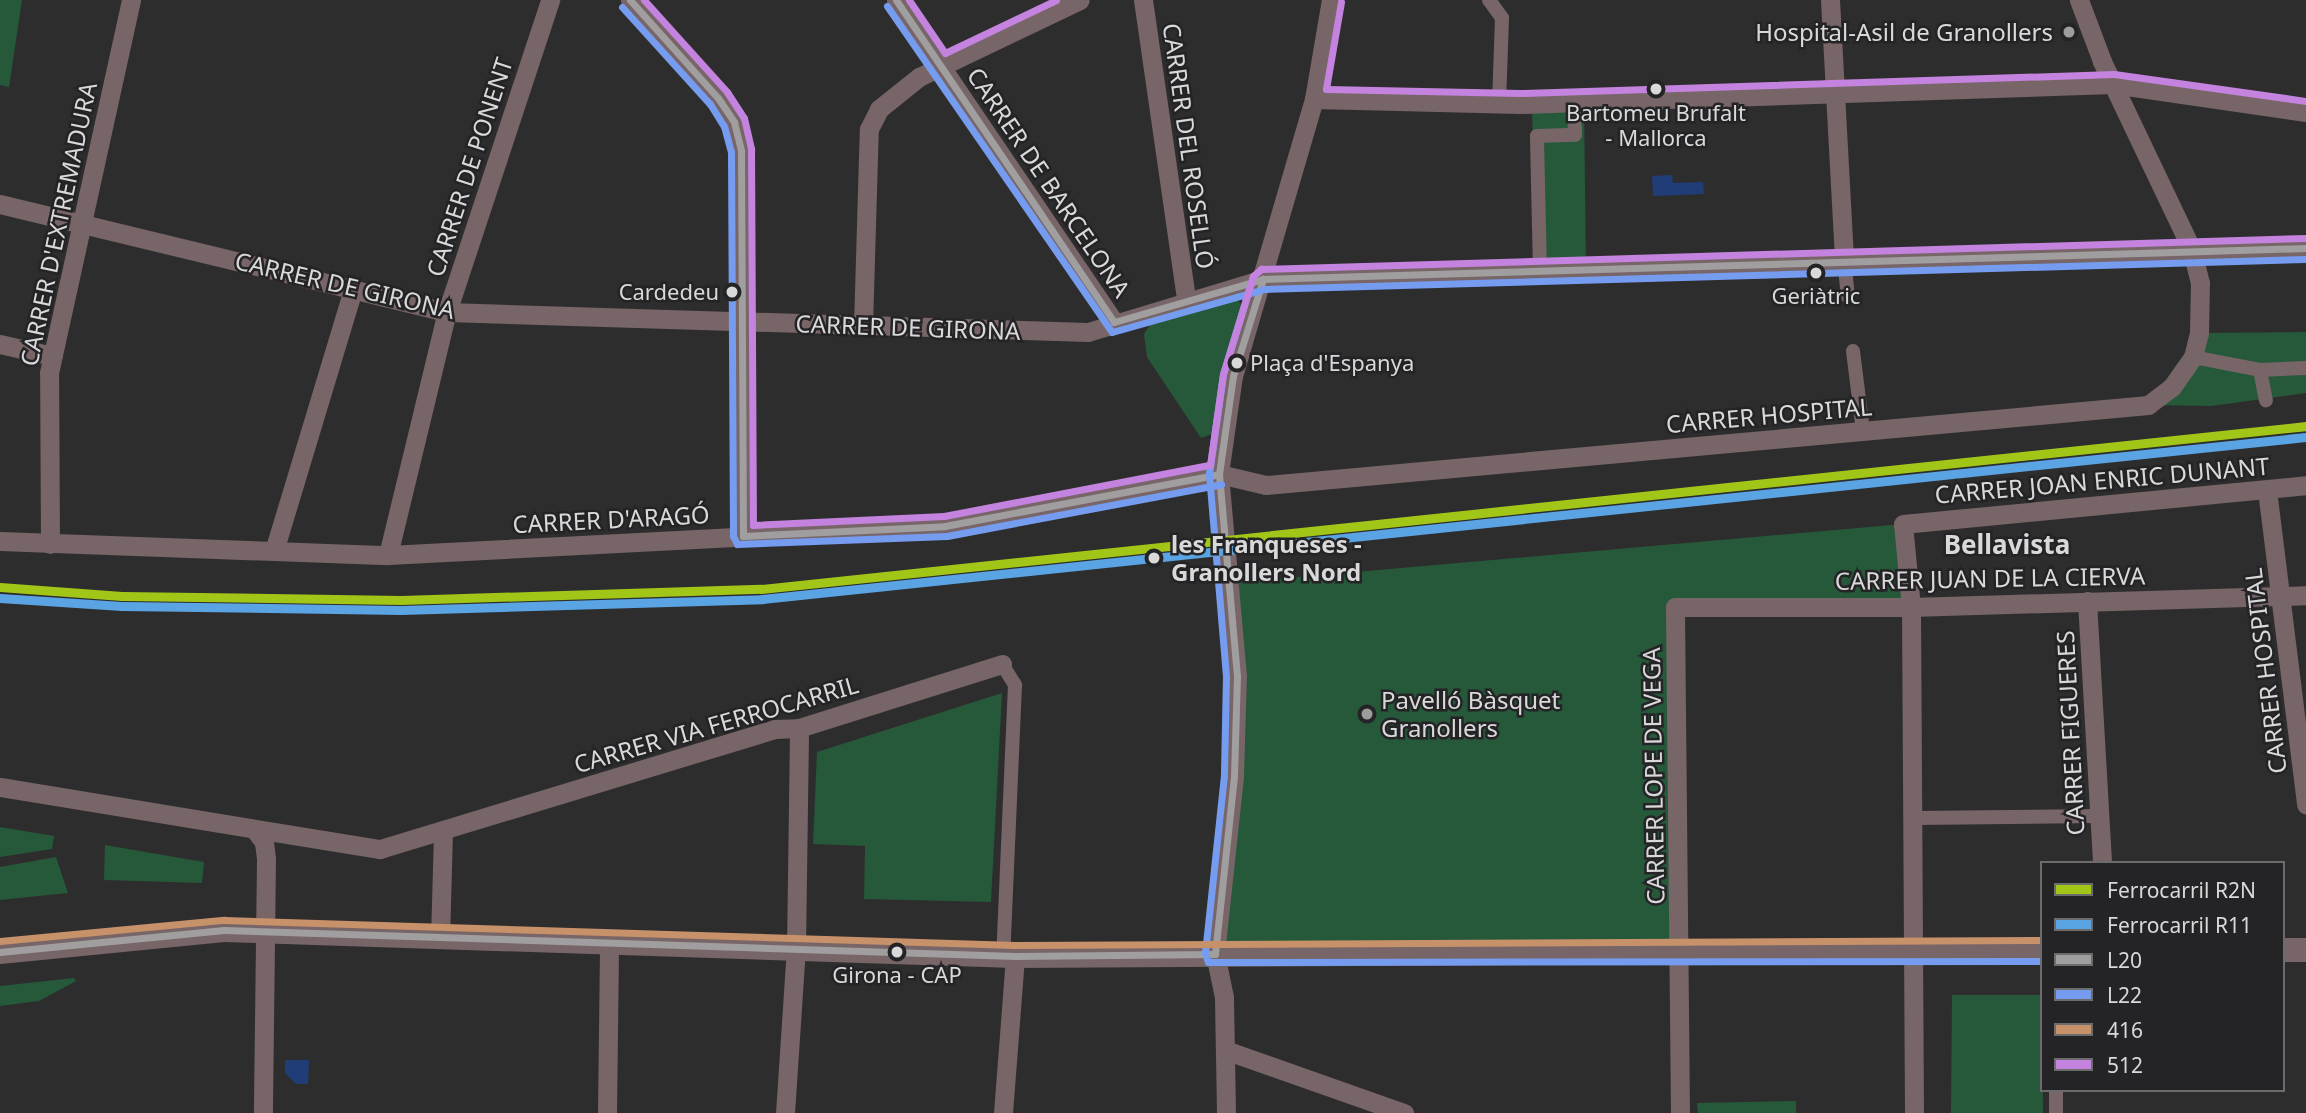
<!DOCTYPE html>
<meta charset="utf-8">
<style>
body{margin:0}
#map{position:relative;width:2306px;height:1113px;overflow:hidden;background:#2e2d2e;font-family:"Noto Sans",sans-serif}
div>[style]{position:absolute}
.green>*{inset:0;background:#26583a}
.water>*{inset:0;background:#213d77}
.pedestrian>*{height:14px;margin:-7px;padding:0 7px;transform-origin:7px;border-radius:7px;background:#776568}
.minor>*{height:19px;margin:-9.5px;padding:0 9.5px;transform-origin:9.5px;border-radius:9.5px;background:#776568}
.tertiary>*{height:24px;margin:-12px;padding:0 12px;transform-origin:12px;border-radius:12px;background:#776568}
.bus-1>*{height:7px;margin:-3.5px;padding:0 3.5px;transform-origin:3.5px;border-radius:3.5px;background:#a09e9e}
.bus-2>*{height:7px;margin:-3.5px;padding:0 3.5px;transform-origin:3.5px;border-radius:3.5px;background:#759cef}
.bus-3>*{height:7px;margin:-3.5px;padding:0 3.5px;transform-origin:3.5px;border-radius:3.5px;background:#c7916a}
.bus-4>*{height:7px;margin:-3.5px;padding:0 3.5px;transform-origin:3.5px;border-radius:3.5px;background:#c483df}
.rail-1>*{height:9px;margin:-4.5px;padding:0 4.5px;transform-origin:4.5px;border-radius:4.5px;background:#a2c617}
.rail-2>*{height:9px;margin:-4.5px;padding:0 4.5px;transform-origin:4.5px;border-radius:4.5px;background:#5aa4e3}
.dots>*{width:19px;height:19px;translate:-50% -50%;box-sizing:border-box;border:4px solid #242325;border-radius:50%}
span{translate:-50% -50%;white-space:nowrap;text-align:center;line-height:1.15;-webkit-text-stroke:5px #242325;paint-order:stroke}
.bus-label{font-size:22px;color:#dad9da}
.right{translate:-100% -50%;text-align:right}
.left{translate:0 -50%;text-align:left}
.poi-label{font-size:24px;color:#dad9da}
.street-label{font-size:24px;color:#dad9da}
.stop-label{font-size:24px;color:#dad9da;font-weight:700}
.neighbourhood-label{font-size:26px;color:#dad9da;font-weight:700}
.legend{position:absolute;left:2040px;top:861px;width:245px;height:231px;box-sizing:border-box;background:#242325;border:2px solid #6d6c6d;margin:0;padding:9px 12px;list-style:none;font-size:21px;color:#dad9da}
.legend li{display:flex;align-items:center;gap:14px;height:35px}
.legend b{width:35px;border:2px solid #6d6c6d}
</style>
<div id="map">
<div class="green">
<i style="clip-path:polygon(0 0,22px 0,9px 87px,0 85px)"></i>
<i style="clip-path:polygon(1584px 101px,1586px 270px,1535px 272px,1532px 103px)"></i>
<i style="clip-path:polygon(1234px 294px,1247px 314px,1217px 432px,1201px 438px,1147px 357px,1144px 334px,1152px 322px)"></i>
<i style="clip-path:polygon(2306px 332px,2306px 393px,2211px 406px,2148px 405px,2199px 333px)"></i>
<i style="clip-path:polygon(1903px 524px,1911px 607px,1675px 607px,1679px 951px,1215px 954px,1234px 776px,1231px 583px)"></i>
<i style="clip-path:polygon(1002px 693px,991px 902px,864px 899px,865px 846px,813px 844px,817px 752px)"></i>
<i style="clip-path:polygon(0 827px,54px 836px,52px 849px,0 857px)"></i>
<i style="clip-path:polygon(105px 845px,204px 862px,202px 883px,104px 880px)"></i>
<i style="clip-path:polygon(56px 857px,68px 893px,0 900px,0 867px)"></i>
<i style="clip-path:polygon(74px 978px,76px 981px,39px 1001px,0 1006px,0 986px)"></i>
<i style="clip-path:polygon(1952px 995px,2042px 995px,2043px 1113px,1951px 1113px)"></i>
<i style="clip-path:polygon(1796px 1101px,1796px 1113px,1698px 1113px,1697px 1103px)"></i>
</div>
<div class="water">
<i style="clip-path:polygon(1672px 175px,1673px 183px,1703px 182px,1704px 194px,1653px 196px,1652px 176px)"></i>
<i style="clip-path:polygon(285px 1060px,309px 1060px,308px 1084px,296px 1084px,285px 1073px)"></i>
</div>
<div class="pedestrian">
<i style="left:1489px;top:0;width:22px;rotate:54deg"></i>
<i style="left:1502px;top:18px;width:85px;rotate:92deg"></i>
<i style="left:1844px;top:259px;width:38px;rotate:84deg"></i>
<i style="left:1540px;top:271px;width:135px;rotate:-91.3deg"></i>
<i style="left:1537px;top:136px;width:38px;rotate:-2deg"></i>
<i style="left:1575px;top:135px;width:34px;rotate:-92deg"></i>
<i style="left:1853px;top:351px;width:81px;rotate:82.9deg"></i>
<i style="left:2193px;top:357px;width:68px;rotate:11deg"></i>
<i style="left:2260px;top:370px;width:31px;rotate:79deg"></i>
<i style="left:2260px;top:370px;width:46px;rotate:-2.5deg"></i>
<i style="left:1002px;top:664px;width:25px;rotate:58deg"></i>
<i style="left:1015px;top:685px;width:271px;rotate:92.5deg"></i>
<i style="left:1913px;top:818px;width:186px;rotate:-0.6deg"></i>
<i style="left:2056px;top:1113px;width:23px;rotate:-90deg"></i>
</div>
<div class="minor">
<i style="left:630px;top:0;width:132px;rotate:48.1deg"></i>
<i style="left:718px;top:98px;width:29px;rotate:56deg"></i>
<i style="left:734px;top:122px;width:30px;rotate:76deg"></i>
<i style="left:741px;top:151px;width:385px;rotate:89.7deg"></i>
<i style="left:896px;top:0;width:389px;rotate:55.9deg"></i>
<i style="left:1143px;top:0;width:302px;rotate:81.8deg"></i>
<i style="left:1830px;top:0;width:259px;rotate:86.9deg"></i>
<i style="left:1314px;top:99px;width:206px;rotate:1.4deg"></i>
<i style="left:1520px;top:104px;width:593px;rotate:-1.93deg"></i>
<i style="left:2113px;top:84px;width:195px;rotate:8.3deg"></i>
<i style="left:0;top:204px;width:460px;rotate:13.6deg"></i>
<i style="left:447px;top:312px;width:641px;rotate:1.79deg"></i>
<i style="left:1088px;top:332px;width:183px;rotate:-16.8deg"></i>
<i style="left:1263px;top:279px;width:1043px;rotate:-1.7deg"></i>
<i style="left:863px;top:326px;width:197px;rotate:-88.3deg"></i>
<i style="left:869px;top:129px;width:22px;rotate:-63deg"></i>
<i style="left:879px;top:109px;width:51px;rotate:-38.7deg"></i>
<i style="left:919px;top:77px;width:178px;rotate:-25.6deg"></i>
<i style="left:0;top:344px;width:54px;rotate:12.8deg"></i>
<i style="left:2267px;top:490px;width:317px;rotate:82.9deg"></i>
<i style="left:0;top:541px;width:388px;rotate:2.1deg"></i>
<i style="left:388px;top:555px;width:558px;rotate:-2.98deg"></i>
<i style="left:945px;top:526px;width:279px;rotate:-10.7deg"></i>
<i style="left:1219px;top:474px;width:48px;rotate:13.2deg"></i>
<i style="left:1266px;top:485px;width:886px;rotate:-5.18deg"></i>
<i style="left:2148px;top:405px;width:30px;rotate:-37deg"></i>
<i style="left:2172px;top:387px;width:37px;rotate:-55deg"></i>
<i style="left:2193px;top:357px;width:25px;rotate:-76deg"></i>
<i style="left:2199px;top:333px;width:50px;rotate:-88.9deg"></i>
<i style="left:2200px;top:283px;width:36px;rotate:-104deg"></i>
<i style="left:2191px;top:248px;width:207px;rotate:-115.5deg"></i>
<i style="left:2102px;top:61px;width:65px;rotate:-110.7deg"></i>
<i style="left:50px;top:544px;width:171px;rotate:-90.3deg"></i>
<i style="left:49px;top:373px;width:382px;rotate:-77.6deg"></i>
<i style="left:274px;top:551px;width:274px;rotate:-73.2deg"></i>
<i style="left:388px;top:555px;width:250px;rotate:-76.4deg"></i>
<i style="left:447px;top:312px;width:329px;rotate:-71.7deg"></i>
<i style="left:2087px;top:601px;width:262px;rotate:86.7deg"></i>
<i style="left:0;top:787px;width:385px;rotate:9.3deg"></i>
<i style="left:380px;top:849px;width:412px;rotate:-16.9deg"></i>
<i style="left:774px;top:729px;width:25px;rotate:-2deg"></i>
<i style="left:799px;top:728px;width:213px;rotate:-17.5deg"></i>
<i style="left:255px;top:830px;width:15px;rotate:53deg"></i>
<i style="left:264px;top:842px;width:17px;rotate:83deg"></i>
<i style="left:266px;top:859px;width:254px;rotate:90.7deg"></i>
<i style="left:440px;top:939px;width:109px;rotate:-88.4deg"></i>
<i style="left:1225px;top:1050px;width:190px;rotate:19.4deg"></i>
<i style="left:607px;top:1113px;width:169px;rotate:-89.3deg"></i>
<i style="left:785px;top:1113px;width:165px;rotate:-86.2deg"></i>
<i style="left:796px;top:948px;width:220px;rotate:-89.2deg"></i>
<i style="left:1003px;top:1113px;width:157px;rotate:-85.6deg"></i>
<i style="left:1226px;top:1113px;width:116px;rotate:-91deg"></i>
<i style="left:1224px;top:997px;width:44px;rotate:-101.8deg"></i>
<i style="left:1215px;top:954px;width:179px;rotate:-83.9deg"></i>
<i style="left:1234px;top:776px;width:100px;rotate:-88.3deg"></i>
<i style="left:1237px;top:676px;width:203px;rotate:-95.1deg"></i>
<i style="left:1219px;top:474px;width:99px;rotate:-81.9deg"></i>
<i style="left:1233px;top:376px;width:289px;rotate:-73.7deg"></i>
<i style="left:1314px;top:99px;width:100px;rotate:-80.3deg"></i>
<i style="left:1680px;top:1113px;width:506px;rotate:-90.57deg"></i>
<i style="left:1675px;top:607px;width:236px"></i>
<i style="left:1911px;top:607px;width:395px;rotate:-1.7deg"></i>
<i style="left:1914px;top:1113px;width:506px;rotate:-90.34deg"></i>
<i style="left:1911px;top:607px;width:83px;rotate:-95.5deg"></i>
<i style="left:1903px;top:524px;width:405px;rotate:-5.5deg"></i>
</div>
<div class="tertiary">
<i style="left:2283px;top:950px;width:23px"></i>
<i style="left:0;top:952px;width:225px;rotate:-5.6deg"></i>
<i style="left:224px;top:930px;width:791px;rotate:1.88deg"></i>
<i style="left:1015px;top:956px;width:1027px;rotate:-0.33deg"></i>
</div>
<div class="bus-1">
<i style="left:630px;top:0;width:132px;rotate:48.1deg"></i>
<i style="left:718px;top:98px;width:29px;rotate:56deg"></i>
<i style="left:734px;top:122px;width:30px;rotate:76deg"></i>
<i style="left:741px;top:151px;width:385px;rotate:89.7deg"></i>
<i style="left:743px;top:536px;width:202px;rotate:-2.8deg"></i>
<i style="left:945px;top:526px;width:279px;rotate:-10.7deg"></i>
<i style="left:896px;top:0;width:389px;rotate:55.9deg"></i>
<i style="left:1114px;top:322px;width:155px;rotate:-16.1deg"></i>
<i style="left:1263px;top:279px;width:1043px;rotate:-1.7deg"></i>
<i style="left:0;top:952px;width:225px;rotate:-5.6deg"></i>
<i style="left:224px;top:930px;width:791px;rotate:1.88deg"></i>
<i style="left:1015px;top:956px;width:200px;rotate:-0.6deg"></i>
<i style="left:1215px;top:954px;width:179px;rotate:-83.9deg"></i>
<i style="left:1234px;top:776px;width:100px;rotate:-88.3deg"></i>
<i style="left:1237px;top:676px;width:203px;rotate:-95.1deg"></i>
<i style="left:1219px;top:474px;width:99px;rotate:-81.9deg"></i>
<i style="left:1233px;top:376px;width:102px;rotate:-72.8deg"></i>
</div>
<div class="bus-2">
<i style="left:887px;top:6px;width:396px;rotate:55.4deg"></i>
<i style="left:1112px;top:332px;width:159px;rotate:-15.7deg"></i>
<i style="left:1265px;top:289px;width:1041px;rotate:-1.65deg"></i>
<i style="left:622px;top:7px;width:131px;rotate:47.8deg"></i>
<i style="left:710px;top:104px;width:26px;rotate:58deg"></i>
<i style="left:724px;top:126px;width:27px;rotate:75deg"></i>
<i style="left:731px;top:152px;width:384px;rotate:89.7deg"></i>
<i style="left:733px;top:536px;width:9px;rotate:63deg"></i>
<i style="left:737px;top:544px;width:210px;rotate:-2.2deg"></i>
<i style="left:947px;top:536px;width:279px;rotate:-10.7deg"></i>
<i style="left:1253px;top:276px;width:102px;rotate:107deg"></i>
<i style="left:1223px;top:374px;width:101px;rotate:98deg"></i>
<i style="left:1209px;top:474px;width:203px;rotate:85.2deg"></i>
<i style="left:1226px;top:676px;width:99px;rotate:91.2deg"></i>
<i style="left:1224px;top:775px;width:179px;rotate:96.1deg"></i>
<i style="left:1205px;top:953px;width:9px;rotate:72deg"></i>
<i style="left:1208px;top:962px;width:834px;rotate:-0.07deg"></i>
</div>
<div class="bus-3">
<i style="left:0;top:941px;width:225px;rotate:-5.4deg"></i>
<i style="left:224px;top:920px;width:791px;rotate:1.81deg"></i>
<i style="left:1015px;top:945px;width:1027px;rotate:-0.28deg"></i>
</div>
<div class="bus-4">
<i style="left:644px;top:0;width:124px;rotate:47.9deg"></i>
<i style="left:727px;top:92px;width:31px;rotate:57deg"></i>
<i style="left:744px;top:118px;width:32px;rotate:77deg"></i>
<i style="left:751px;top:149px;width:376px;rotate:89.7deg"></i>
<i style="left:753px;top:525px;width:191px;rotate:-2.7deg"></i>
<i style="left:944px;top:516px;width:271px;rotate:-10.9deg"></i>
<i style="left:1210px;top:465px;width:92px;rotate:-81.9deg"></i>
<i style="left:1223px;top:374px;width:102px;rotate:-73deg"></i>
<i style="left:1253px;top:276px;width:11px;rotate:-41deg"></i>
<i style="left:1261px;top:269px;width:1045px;rotate:-1.7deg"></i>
<i style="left:909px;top:0;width:64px;rotate:55.8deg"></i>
<i style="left:945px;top:53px;width:123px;rotate:-25.5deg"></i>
<i style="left:1341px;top:2px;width:88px;rotate:99.8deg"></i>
<i style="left:1326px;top:89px;width:194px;rotate:1.2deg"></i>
<i style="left:1520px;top:93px;width:594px;rotate:-1.83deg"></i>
<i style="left:2114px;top:74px;width:194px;rotate:8deg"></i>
</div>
<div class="rail-1">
<i style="left:0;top:587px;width:122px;rotate:4.2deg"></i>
<i style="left:122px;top:596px;width:279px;rotate:0.8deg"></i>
<i style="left:401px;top:600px;width:360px;rotate:-1.8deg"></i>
<i style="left:761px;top:589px;width:1554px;rotate:-6.02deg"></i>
</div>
<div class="rail-2">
<i style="left:0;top:598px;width:122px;rotate:3.8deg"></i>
<i style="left:122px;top:606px;width:279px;rotate:0.8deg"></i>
<i style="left:401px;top:610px;width:361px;rotate:-1.7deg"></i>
<i style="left:762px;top:599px;width:1552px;rotate:-5.99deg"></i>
</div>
<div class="dots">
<i style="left:2069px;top:32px;background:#9e9d9e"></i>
<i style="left:1656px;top:89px;background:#dad9da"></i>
<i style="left:1816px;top:273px;background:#dad9da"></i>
<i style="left:732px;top:292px;background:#dad9da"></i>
<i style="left:1237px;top:363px;background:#dad9da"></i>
<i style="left:1154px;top:558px;background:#dad9da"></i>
<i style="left:1367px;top:714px;background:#9e9d9e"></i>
<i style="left:897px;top:952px;background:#dad9da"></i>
</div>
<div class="bus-label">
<span style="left:1656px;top:125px">Bartomeu Brufalt<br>- Mallorca</span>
<span class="right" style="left:719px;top:292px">Cardedeu</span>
<span style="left:1816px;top:296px">Geriàtric</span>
<span class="left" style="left:1250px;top:363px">Plaça d'Espanya</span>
<span style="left:897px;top:975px">Girona - CAP</span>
</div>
<div class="poi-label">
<span class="right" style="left:2053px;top:32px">Hospital-Asil de Granollers</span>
<span class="left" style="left:1381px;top:714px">Pavelló Bàsquet<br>Granollers</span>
</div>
<div class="street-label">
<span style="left:1189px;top:146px;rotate:82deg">CARRER DEL ROSELLÓ</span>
<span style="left:469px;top:167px;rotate:-72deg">CARRER DE PONENT</span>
<span style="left:1049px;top:182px;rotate:56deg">CARRER DE BARCELONA</span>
<span style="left:58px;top:224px;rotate:-78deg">CARRER D'EXTREMADURA</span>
<span style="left:345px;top:285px;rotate:13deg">CARRER DE GIRONA</span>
<span style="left:908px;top:327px;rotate:2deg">CARRER DE GIRONA</span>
<span style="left:1769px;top:415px;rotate:-5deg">CARRER HOSPITAL</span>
<span style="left:2102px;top:480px;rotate:-5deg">CARRER JOAN ENRIC DUNANT</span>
<span style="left:611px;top:519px;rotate:-3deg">CARRER D'ARAGÓ</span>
<span style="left:1990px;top:578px;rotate:-1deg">CARRER JUAN DE LA CIERVA</span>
<span style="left:2265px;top:671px;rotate:-97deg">CARRER HOSPITAL</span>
<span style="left:716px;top:724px;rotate:-16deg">CARRER VIA FERROCARRIL</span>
<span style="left:2070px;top:733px;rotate:-93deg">CARRER FIGUERES</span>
<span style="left:1653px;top:776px;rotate:-91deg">CARRER LOPE DE VEGA</span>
</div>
<div class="stop-label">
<span class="left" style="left:1171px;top:558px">les Franqueses -<br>Granollers Nord</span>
</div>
<div class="neighbourhood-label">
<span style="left:2007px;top:545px">Bellavista</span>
</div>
<ul class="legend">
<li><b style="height:9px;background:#a2c617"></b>Ferrocarril R2N</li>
<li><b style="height:9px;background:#5aa4e3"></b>Ferrocarril R11</li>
<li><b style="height:9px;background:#a09e9e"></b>L20</li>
<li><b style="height:9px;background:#759cef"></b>L22</li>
<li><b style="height:9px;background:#c7916a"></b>416</li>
<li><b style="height:9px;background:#c483df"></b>512</li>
</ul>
</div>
